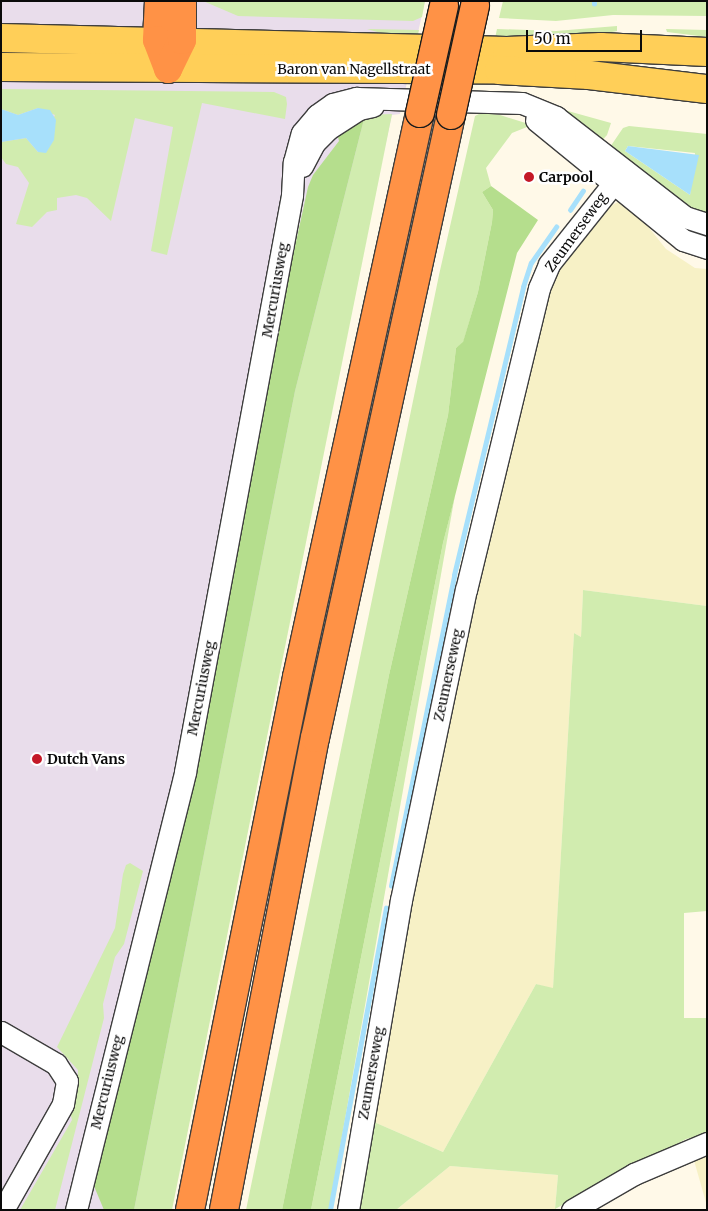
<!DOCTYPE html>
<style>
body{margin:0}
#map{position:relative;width:708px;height:1211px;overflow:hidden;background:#fff9e8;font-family:Merriweather,serif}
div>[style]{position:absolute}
.industrial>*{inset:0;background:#e9ddeb}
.farmland>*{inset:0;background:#f7f1c6}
.green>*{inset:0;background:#d1ecaf}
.forest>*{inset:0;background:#b5de8d}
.water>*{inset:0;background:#a7e0fb}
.stream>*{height:4.5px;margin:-2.25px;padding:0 2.25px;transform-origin:2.25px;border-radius:2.25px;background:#a7e0fb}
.roads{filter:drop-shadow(1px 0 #3d3d3d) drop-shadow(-1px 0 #3d3d3d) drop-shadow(0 1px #3d3d3d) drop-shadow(0 -1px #3d3d3d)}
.minor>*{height:21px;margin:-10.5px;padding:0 10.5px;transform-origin:10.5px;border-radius:10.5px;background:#fff}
.major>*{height:28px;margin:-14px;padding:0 14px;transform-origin:14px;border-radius:14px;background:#ffcf58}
.highway>*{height:28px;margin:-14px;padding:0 14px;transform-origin:14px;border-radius:14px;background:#ff9246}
.bridges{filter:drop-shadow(1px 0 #1b1b1b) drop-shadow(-1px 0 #1b1b1b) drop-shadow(0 1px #1b1b1b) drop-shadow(0 -1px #1b1b1b)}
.highway-bridge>*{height:28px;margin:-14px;padding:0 14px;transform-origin:14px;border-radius:14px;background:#ff9246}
.dots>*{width:14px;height:14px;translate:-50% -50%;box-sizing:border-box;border:2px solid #fff;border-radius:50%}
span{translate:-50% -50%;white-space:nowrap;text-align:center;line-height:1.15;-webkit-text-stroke:5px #fff;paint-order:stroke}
.street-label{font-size:14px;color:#0a0a0a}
.poi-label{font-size:14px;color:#0a0a0a;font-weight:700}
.left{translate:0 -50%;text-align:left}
.frame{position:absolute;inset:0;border:2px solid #0a0a0a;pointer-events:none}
.scale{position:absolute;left:526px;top:30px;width:116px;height:22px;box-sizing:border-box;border:2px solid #0a0a0a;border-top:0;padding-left:6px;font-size:15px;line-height:18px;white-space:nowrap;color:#0a0a0a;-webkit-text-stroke:4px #fff;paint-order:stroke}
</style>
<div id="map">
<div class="industrial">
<i style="clip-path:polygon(1px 1px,425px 1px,400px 114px,392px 115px,152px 1210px,1px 1210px)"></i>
</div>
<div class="farmland">
<i style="clip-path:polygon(618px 202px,638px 214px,666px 249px,695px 268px,707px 269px,707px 606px,583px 590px,581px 637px,574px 633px,553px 989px,536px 984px,443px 1152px,374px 1122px,402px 942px,476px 578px,557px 263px,601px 211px)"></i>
<i style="clip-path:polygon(707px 1151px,707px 1206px,693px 1157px)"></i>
<i style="clip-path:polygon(450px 1166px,558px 1175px,555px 1209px,396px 1210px)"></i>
</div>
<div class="green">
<i style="clip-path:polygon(203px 1px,425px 1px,422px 17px,413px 21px,238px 16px)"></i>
<i style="clip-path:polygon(503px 1px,707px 1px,707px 16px,613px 15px,556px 21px,499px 18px)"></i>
<i style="clip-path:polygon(617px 26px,617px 31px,551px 44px,494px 43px,497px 29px,556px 31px)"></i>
<i style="clip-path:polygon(367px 29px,419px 30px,416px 43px)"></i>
<i style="clip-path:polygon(666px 29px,707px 30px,707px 37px,667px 32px)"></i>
<i style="clip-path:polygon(1px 89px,274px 92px,286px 97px,287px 104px,285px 119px,202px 103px,167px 255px,151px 251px,173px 127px,135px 118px,111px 221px,87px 198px,76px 195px,57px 198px,57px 210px,47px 212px,32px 227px,16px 224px,29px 183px,18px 167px,6px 164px,1px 157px,1px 142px,26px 138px,38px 152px,55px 115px,38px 108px,18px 115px,1px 109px)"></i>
<i style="clip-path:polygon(550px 106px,611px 123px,607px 135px,598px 145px)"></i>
<i style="clip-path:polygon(481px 113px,500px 115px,532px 125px,512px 133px,486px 168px,491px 186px,482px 192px,493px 210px,492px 222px,478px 292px,463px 343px,456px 348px,448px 415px,389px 675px,282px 1210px,246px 1210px,439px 275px,475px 116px)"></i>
<i style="clip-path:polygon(392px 114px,172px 1210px,134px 1210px,295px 391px,365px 115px)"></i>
<i style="clip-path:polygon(evenodd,629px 126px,707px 134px,707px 218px,701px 217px,608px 150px,623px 128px,629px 126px,628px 146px,695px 153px,690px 195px,625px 151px,628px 146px)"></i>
<i style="clip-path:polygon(455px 495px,329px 1210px,311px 1210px,443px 543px)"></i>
<i style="clip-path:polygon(583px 590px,707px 606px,707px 911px,684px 913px,684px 1018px,707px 1018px,707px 1134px,686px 1139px,555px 1209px,558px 1175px,450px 1166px,396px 1210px,359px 1210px,374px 1122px,443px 1152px,536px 984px,553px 988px,574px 633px,581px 637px)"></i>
<i style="clip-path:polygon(130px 863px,143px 871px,124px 944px,115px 957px,103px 1004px,104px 1018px,55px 1210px,20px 1210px,72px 1120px,70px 1111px,77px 1096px,78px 1070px,57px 1047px,115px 928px,123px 874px,126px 865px)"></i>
</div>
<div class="forest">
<i style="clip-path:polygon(365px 115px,295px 391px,134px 1210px,104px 1210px,91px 1179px,308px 187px,313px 175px,339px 141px,337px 133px)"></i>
<i style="clip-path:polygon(491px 186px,538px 220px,517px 253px,443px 543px,311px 1210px,282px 1210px,389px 675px,448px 415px,456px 348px,463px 342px,478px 292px,492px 222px,493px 210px,482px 192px)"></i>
</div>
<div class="water">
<i style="clip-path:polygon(38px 108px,50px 110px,56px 120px,54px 140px,46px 153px,38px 152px,26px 138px,1px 142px,1px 109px,18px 115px)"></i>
<i style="clip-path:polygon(628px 146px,699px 155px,690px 195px,625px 151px)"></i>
</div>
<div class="stream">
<i style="left:594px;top:4px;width:3px;rotate:-90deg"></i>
<i style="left:570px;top:210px;width:23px;rotate:-56deg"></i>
<i style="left:391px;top:886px;width:317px;rotate:-78.5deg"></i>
<i style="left:454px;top:575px;width:296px;rotate:-76.5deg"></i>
<i style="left:523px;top:287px;width:25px;rotate:-72deg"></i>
<i style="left:531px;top:263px;width:44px;rotate:-55.2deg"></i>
<i style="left:330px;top:1210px;width:307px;rotate:-79.5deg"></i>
</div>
<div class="roads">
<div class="minor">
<i style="left:536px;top:120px;width:190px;rotate:39.2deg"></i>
<i style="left:683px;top:240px;width:25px;rotate:18deg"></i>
<i style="left:302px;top:166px;width:27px;rotate:-62deg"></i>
<i style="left:315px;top:142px;width:18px;rotate:-45deg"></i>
<i style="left:328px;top:129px;width:37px;rotate:-33deg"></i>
<i style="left:359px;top:109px;width:14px;rotate:-12deg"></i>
<i style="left:1px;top:1032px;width:64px;rotate:30.2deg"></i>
<i style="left:56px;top:1064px;width:20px;rotate:57deg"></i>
<i style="left:67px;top:1081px;width:23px;rotate:100deg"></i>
<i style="left:63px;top:1104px;width:122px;rotate:119.5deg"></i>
<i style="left:76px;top:1210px;width:451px;rotate:-76deg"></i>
<i style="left:185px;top:772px;width:587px;rotate:-79.49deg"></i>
<i style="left:292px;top:195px;width:33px;rotate:-87deg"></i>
<i style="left:294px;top:162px;width:30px;rotate:-75deg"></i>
<i style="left:302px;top:133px;width:23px;rotate:-50deg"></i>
<i style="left:317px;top:115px;width:19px;rotate:-35deg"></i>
<i style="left:333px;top:104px;width:24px;rotate:-15deg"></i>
<i style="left:356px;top:98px;width:166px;rotate:1.7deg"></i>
<i style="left:522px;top:103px;width:37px;rotate:22deg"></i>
<i style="left:556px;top:117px;width:163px;rotate:37.8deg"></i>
<i style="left:685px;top:217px;width:23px;rotate:18deg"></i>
<i style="left:348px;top:1210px;width:314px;rotate:-80.3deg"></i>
<i style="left:401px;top:900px;width:317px;rotate:-78.2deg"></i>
<i style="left:466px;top:590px;width:311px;rotate:-76.4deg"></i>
<i style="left:539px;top:288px;width:26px;rotate:-67deg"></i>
<i style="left:549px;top:264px;width:120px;rotate:-51.4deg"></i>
<i style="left:572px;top:1210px;width:72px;rotate:-30.1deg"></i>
<i style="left:634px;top:1174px;width:79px;rotate:-23deg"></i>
</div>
<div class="major">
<i style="left:1px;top:38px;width:506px;rotate:1.47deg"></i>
<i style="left:507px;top:51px;width:94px;rotate:-2.4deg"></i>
<i style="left:601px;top:47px;width:106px;rotate:2.7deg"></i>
<i style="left:1px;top:67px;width:498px;rotate:0.3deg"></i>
<i style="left:499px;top:70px;width:90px;rotate:3.2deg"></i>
<i style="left:589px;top:75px;width:119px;rotate:6.8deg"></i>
</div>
<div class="highway">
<i style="left:159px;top:1px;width:39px;rotate:93deg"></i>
<i style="left:157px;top:40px;width:31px;rotate:69deg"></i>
<i style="left:168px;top:69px;width:32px;rotate:-64deg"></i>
<i style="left:182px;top:40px;width:39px;rotate:-90deg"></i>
<i style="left:190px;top:1210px;width:544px;rotate:-78.65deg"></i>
<i style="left:297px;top:677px;width:577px;rotate:-77.7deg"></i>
<i style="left:224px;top:1210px;width:481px;rotate:-79.1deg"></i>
<i style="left:315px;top:738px;width:638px;rotate:-77.69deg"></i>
</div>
</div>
<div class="bridges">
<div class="highway-bridge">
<i style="left:420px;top:113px;width:110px;rotate:-77.4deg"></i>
<i style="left:451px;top:115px;width:112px;rotate:-77.6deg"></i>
</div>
</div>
<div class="dots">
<i style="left:529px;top:177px;background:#c41928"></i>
<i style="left:37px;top:759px;background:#c41928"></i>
</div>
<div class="street-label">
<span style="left:354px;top:69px">Baron van Nagellstraat</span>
<span style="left:576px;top:232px;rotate:-54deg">Zeumerseweg</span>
<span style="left:275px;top:290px;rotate:-80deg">Mercuriusweg</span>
<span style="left:448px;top:675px;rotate:-78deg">Zeumerseweg</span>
<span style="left:201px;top:688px;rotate:-79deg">Mercuriusweg</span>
<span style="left:371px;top:1073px;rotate:-80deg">Zeumerseweg</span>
<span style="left:107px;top:1082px;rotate:-76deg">Mercuriusweg</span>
</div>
<div class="poi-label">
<span class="left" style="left:539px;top:177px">Carpool</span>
<span class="left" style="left:47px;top:759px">Dutch Vans</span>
</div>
<div class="frame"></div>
<div class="scale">50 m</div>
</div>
